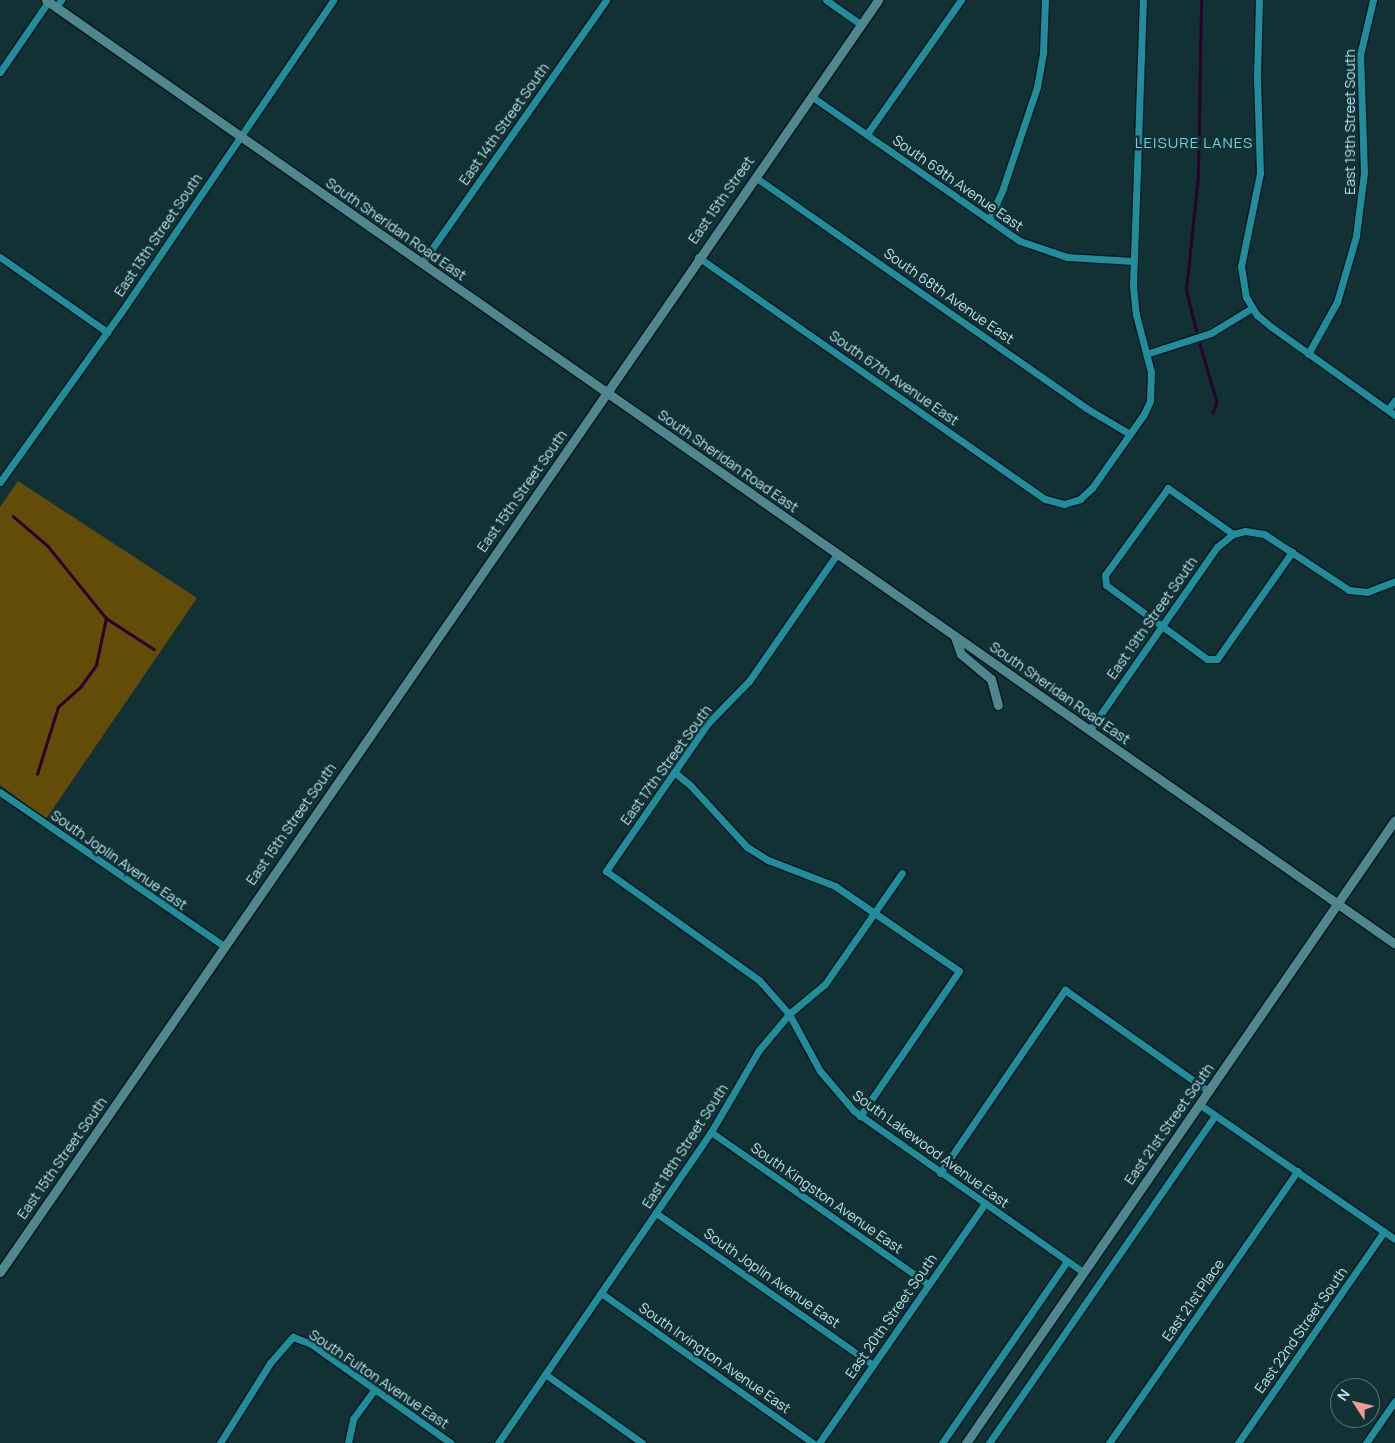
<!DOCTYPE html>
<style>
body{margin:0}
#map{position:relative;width:1395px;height:1443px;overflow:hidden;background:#123135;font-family:Manrope,sans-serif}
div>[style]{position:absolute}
.green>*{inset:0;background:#624c08}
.stream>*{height:2.5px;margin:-1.25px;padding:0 1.25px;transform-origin:1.25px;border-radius:1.25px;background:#2b002b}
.roads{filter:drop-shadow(1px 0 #00181d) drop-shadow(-1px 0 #00181d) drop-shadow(0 1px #00181d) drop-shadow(0 -1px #00181d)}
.street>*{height:7px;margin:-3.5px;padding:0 3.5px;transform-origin:3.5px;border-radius:3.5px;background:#218d9b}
.secondary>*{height:9px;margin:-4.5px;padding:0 4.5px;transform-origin:4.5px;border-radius:4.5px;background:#50868d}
span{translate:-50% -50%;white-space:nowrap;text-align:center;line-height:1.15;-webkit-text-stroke:5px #123135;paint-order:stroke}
.street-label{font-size:14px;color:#b8e4eb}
.neighbourhood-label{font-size:15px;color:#73d3e2;letter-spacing:1px}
.north{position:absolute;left:1330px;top:1378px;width:50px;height:50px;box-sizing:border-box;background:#123135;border:1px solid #54797e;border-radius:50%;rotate:305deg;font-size:14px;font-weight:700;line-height:20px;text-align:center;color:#b8e4eb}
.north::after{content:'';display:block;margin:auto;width:18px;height:22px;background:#f59c90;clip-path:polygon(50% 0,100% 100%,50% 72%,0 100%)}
</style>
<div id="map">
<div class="green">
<i style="clip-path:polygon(18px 481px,197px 598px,46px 819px,0 785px,0 507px)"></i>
</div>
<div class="stream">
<i style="left:1196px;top:331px;width:42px;rotate:-103.7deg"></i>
<i style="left:1186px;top:290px;width:116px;rotate:-84deg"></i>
<i style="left:1198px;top:175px;width:175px;rotate:-89deg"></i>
<i style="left:1200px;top:344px;width:60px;rotate:73.7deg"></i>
<i style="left:1217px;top:402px;width:12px;rotate:110deg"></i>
<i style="left:13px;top:516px;width:46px;rotate:40.6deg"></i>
<i style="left:48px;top:546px;width:92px;rotate:51.1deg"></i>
<i style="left:106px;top:618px;width:57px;rotate:32.9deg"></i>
<i style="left:37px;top:774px;width:70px;rotate:-72.6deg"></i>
<i style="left:58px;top:707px;width:31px;rotate:-42deg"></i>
<i style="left:81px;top:686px;width:26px;rotate:-54deg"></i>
<i style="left:96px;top:665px;width:48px;rotate:-78deg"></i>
</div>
<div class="roads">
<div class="street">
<i style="left:826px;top:0;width:42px;rotate:35.2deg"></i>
<i style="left:1259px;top:0;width:78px;rotate:91.5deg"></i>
<i style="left:1257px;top:78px;width:95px;rotate:88.2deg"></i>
<i style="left:1260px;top:173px;width:95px;rotate:101.5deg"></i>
<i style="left:1241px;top:266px;width:31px;rotate:81deg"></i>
<i style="left:1246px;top:297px;width:21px;rotate:59deg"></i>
<i style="left:1257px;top:315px;width:17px;rotate:40deg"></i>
<i style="left:1270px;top:326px;width:153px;rotate:35.5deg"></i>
<i style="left:56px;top:7px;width:9px;rotate:-54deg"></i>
<i style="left:0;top:72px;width:85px;rotate:-55.6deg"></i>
<i style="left:811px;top:96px;width:254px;rotate:34.8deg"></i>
<i style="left:1020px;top:241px;width:50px;rotate:18.8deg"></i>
<i style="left:1067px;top:257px;width:66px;rotate:3.5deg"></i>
<i style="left:867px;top:134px;width:164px;rotate:-55deg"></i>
<i style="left:755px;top:177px;width:404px;rotate:34.9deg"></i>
<i style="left:1086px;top:408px;width:51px;rotate:30.6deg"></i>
<i style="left:989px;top:220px;width:35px;rotate:-66deg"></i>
<i style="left:1003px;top:188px;width:107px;rotate:-71.4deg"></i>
<i style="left:1037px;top:87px;width:36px;rotate:-80deg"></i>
<i style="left:1043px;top:52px;width:52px;rotate:-87.8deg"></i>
<i style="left:0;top:257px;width:131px;rotate:35deg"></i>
<i style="left:698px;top:257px;width:423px;rotate:34.9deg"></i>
<i style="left:1045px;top:499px;width:20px;rotate:15deg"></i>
<i style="left:1064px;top:504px;width:17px;rotate:-17deg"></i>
<i style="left:1080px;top:499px;width:16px;rotate:-43deg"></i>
<i style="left:1092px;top:488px;width:90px;rotate:-54.9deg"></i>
<i style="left:1144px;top:414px;width:14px;rotate:-65deg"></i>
<i style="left:1150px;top:401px;width:29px;rotate:-88deg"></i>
<i style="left:1151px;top:372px;width:59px;rotate:-104.7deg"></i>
<i style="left:1136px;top:315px;width:30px;rotate:-96deg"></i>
<i style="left:1133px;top:285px;width:285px;rotate:-88deg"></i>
<i style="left:422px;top:263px;width:321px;rotate:-55deg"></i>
<i style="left:1146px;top:354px;width:68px;rotate:-17.9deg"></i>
<i style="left:1211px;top:333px;width:48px;rotate:-31.4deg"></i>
<i style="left:1308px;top:354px;width:60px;rotate:-60.9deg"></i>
<i style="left:1337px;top:302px;width:69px;rotate:-73.9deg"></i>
<i style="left:1356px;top:236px;width:64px;rotate:-82.8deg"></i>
<i style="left:1364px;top:173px;width:118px;rotate:-91.9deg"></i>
<i style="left:1360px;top:55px;width:57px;rotate:-76.7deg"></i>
<i style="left:1388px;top:410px;width:12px;rotate:-55deg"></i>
<i style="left:0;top:482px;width:210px;rotate:-54.5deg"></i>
<i style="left:122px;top:311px;width:376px;rotate:-55.8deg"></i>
<i style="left:1233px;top:534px;width:80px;rotate:-144.7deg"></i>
<i style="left:1168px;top:488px;width:107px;rotate:125.9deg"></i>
<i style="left:1105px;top:575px;width:10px;rotate:84deg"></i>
<i style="left:1106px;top:585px;width:125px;rotate:36.2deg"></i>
<i style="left:1207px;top:659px;width:10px"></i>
<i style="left:1217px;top:659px;width:131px;rotate:-55deg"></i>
<i style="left:837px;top:554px;width:155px;rotate:124.7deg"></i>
<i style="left:749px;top:681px;width:59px;rotate:134.3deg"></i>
<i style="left:708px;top:723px;width:180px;rotate:124.6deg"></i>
<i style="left:606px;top:871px;width:188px;rotate:35.5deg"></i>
<i style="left:759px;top:980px;width:45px;rotate:48.6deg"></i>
<i style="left:789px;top:1014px;width:65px;rotate:61.5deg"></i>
<i style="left:820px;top:1071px;width:52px;rotate:49.6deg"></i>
<i style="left:854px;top:1111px;width:280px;rotate:35.1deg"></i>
<i style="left:1089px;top:731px;width:224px;rotate:-55.2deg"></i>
<i style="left:1217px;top:547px;width:21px;rotate:-39deg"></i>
<i style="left:1233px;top:534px;width:12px;rotate:-14deg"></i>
<i style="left:1245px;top:531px;width:19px;rotate:9deg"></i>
<i style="left:1264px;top:534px;width:102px;rotate:33.4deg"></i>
<i style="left:1349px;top:590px;width:18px;rotate:6deg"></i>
<i style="left:1367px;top:592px;width:30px;rotate:-21deg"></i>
<i style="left:674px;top:772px;width:21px;rotate:39deg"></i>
<i style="left:690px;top:785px;width:84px;rotate:47.4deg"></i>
<i style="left:747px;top:847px;width:25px;rotate:32deg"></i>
<i style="left:768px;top:860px;width:72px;rotate:21.2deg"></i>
<i style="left:835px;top:886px;width:150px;rotate:34.4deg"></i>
<i style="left:959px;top:971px;width:176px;rotate:124.3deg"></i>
<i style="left:0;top:792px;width:272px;rotate:34.5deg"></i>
<i style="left:1199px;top:1104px;width:238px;rotate:34.6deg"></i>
<i style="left:711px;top:1132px;width:265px;rotate:35deg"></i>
<i style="left:940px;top:1173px;width:222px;rotate:-55.7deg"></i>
<i style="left:1065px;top:990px;width:175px;rotate:35.2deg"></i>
<i style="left:656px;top:1213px;width:265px;rotate:35deg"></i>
<i style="left:601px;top:1293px;width:260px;rotate:35.3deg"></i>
<i style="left:545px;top:1374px;width:119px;rotate:35.4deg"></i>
<i style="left:220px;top:1443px;width:94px;rotate:-58deg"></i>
<i style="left:270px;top:1363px;width:35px;rotate:-49deg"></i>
<i style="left:293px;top:1337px;width:19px;rotate:21deg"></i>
<i style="left:311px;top:1344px;width:171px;rotate:35.3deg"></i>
<i style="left:348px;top:1443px;width:25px;rotate:-78deg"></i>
<i style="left:353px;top:1419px;width:36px;rotate:-54deg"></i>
<i style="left:498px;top:1443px;width:377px;rotate:-55.6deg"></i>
<i style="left:711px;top:1132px;width:95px;rotate:-59.7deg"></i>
<i style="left:759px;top:1050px;width:47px;rotate:-50.2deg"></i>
<i style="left:789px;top:1014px;width:47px;rotate:-39.8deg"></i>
<i style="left:825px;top:984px;width:135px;rotate:-55.3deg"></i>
<i style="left:819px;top:1443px;width:292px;rotate:-55.3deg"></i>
<i style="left:942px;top:1443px;width:221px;rotate:-55.5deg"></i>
<i style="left:989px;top:1443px;width:398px;rotate:-55.4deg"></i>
<i style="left:1109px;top:1443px;width:331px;rotate:-55.3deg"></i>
<i style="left:1238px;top:1443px;width:257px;rotate:-55.4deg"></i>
<i style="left:1366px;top:1443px;width:51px;rotate:-55.4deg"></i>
</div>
<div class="secondary">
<i style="left:46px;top:0;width:1646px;rotate:34.98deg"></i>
<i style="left:955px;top:637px;width:18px;rotate:71deg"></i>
<i style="left:961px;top:654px;width:39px;rotate:40deg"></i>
<i style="left:991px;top:679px;width:27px;rotate:75deg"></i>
<i style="left:0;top:1272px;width:1546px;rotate:-55.38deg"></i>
<i style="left:966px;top:1443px;width:756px;rotate:-55.45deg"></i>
</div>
</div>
<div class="street-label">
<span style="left:1350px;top:122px;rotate:-90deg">East 19th Street South</span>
<span style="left:504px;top:124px;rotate:-55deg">East 14th Street South</span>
<span style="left:958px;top:183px;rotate:35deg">South 69th Avenue East</span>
<span style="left:721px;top:200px;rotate:-55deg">East 15th Street</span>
<span style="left:396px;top:229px;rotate:35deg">South Sheridan Road East</span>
<span style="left:158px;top:235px;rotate:-56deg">East 13th Street South</span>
<span style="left:949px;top:296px;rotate:35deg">South 68th Avenue East</span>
<span style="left:894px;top:378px;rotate:35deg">South 67th Avenue East</span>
<span style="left:728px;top:461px;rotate:35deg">South Sheridan Road East</span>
<span style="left:522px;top:491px;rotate:-55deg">East 15th Street South</span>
<span style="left:1152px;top:618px;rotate:-55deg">East 19th Street South</span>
<span style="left:1060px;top:693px;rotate:35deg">South Sheridan Road East</span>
<span style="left:666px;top:765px;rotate:-54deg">East 17th Street South</span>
<span style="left:291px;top:824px;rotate:-55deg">East 15th Street South</span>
<span style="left:119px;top:860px;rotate:35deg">South Joplin Avenue East</span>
<span style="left:1169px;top:1124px;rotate:-55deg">East 21st Street South</span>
<span style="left:685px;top:1146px;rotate:-57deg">East 18th Street South</span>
<span style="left:931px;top:1149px;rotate:36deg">South Lakewood Avenue East</span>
<span style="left:62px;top:1158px;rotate:-55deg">East 15th Street South</span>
<span style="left:827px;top:1198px;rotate:35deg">South Kingston Avenue East</span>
<span style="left:772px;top:1278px;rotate:35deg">South Joplin Avenue East</span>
<span style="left:1193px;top:1300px;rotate:-55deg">East 21st Place</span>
<span style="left:891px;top:1316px;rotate:-55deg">East 20th Street South</span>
<span style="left:1301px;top:1330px;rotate:-55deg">East 22nd Street South</span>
<span style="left:715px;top:1358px;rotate:35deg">South Irvington Avenue East</span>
<span style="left:379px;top:1379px;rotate:34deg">South Fulton Avenue East</span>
</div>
<div class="neighbourhood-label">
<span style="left:1194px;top:143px">LEISURE LANES</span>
</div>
<div class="north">N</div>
</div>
